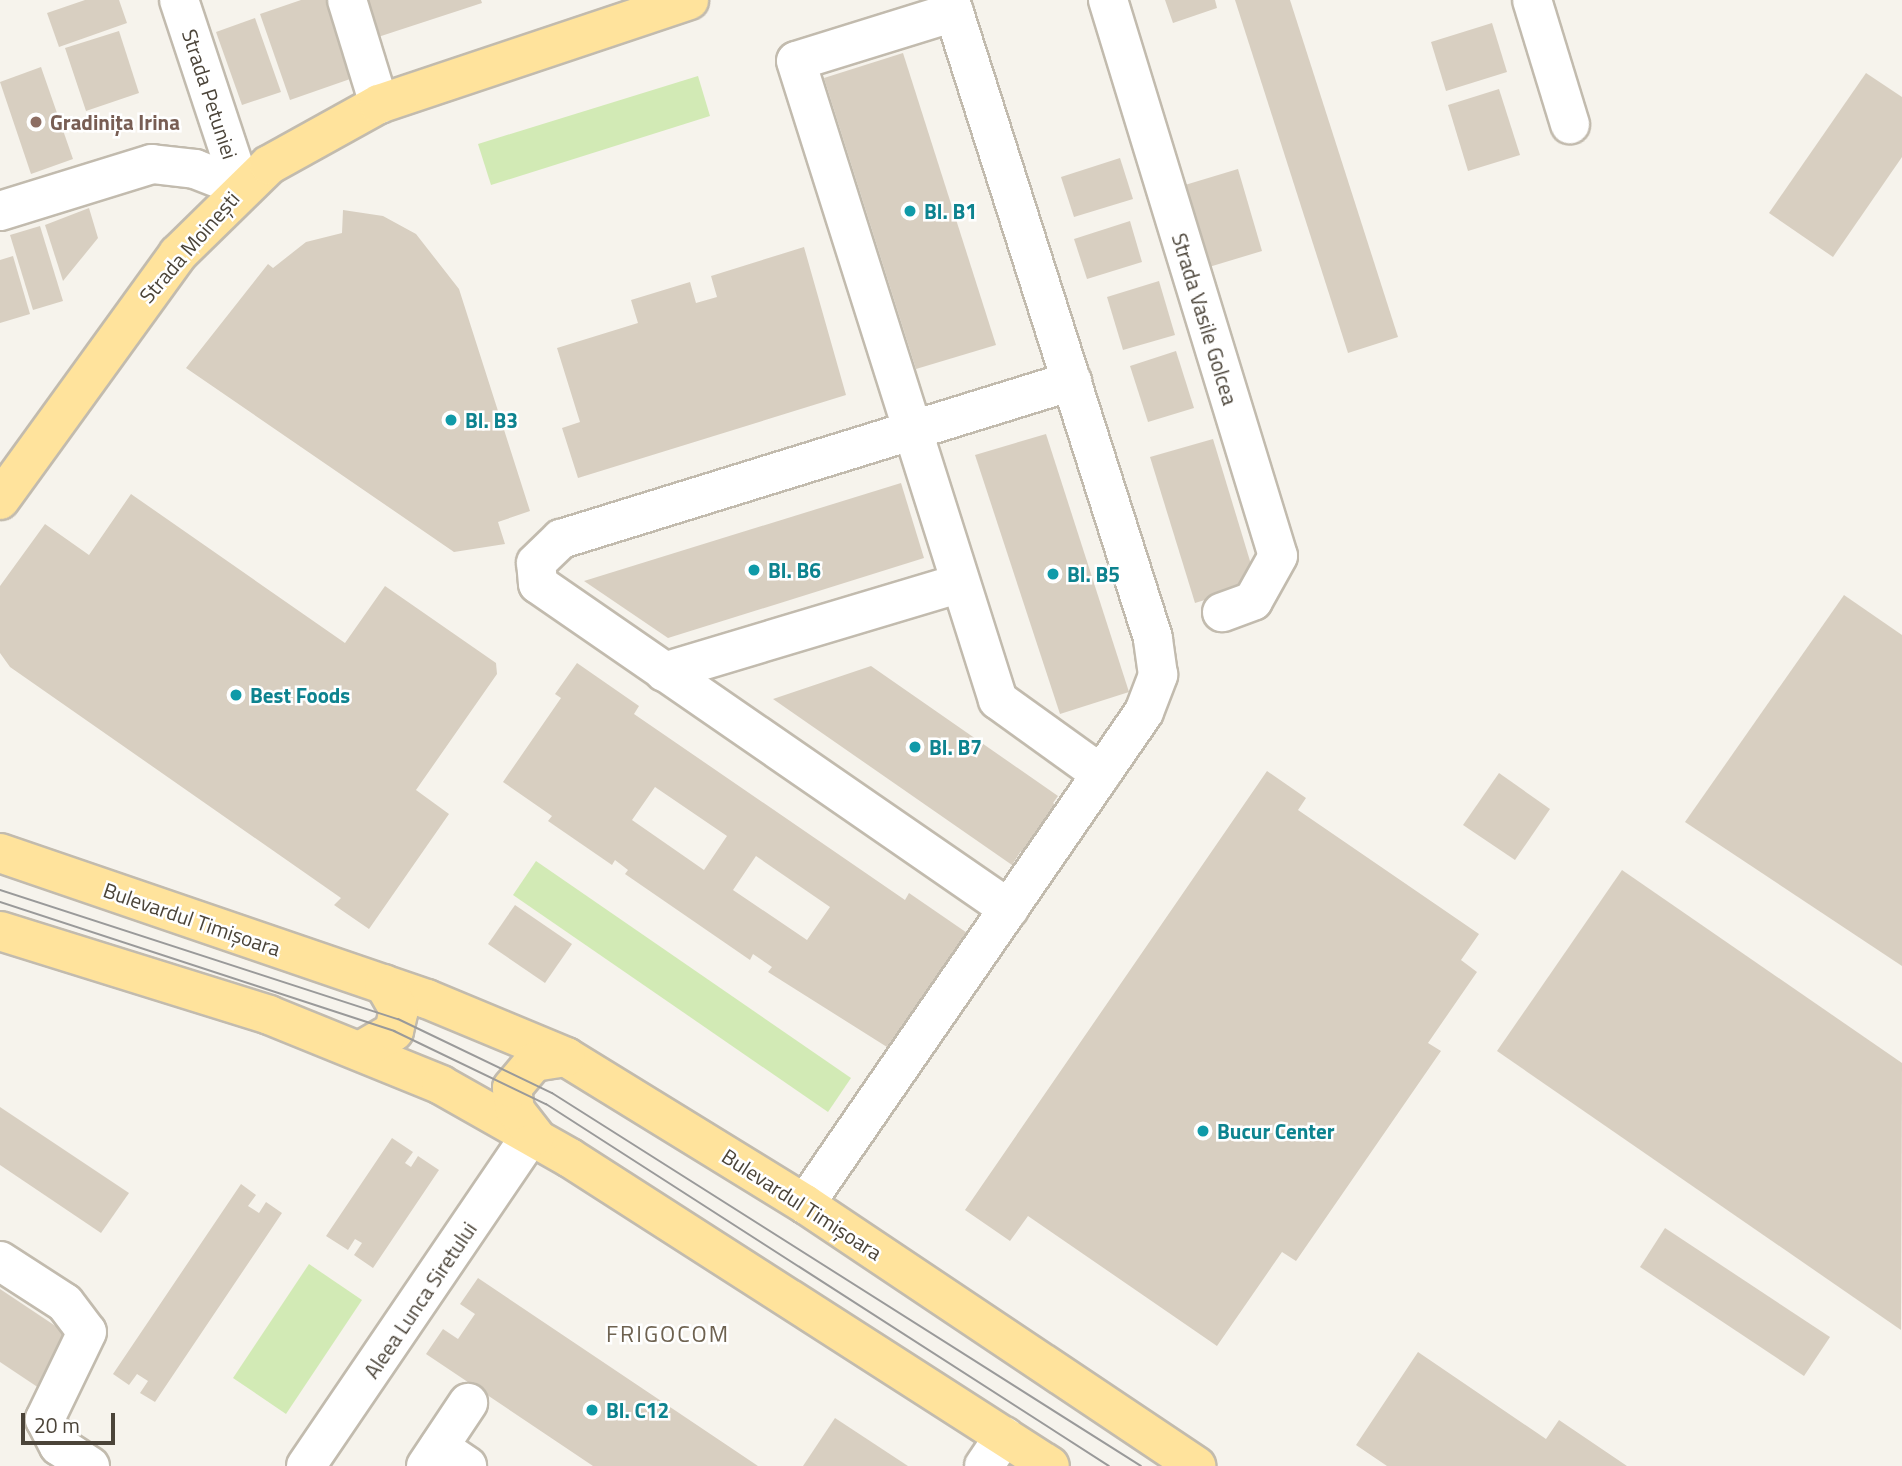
<!DOCTYPE html>
<meta charset="utf-8">
<style>
body{margin:0}
#map{position:relative;width:1902px;height:1466px;overflow:hidden;background:#f6f3ec;font-family:"Titillium Web",sans-serif}
div>[style]{position:absolute}
.green>*{inset:0;background:#d2eab5}
.building>*{inset:0;background:#d8cfc1}
.roads{filter:drop-shadow(2px 0 #c2bbae) drop-shadow(-2px 0 #c2bbae) drop-shadow(0 2px #c2bbae) drop-shadow(0 -2px #c2bbae)}
.minor>*{height:38px;margin:-19px;padding:0 19px;transform-origin:19px;border-radius:19px;background:#fff}
.major>*{height:38px;margin:-19px;padding:0 19px;transform-origin:19px;border-radius:19px;background:#ffe39c}
.tram>*{height:2px;margin:-1px;padding:0 1px;transform-origin:1px;border-radius:1px;background:#9a9a9a}
.dots>*{width:19px;height:19px;translate:-50% -50%;box-sizing:border-box;border:4px solid #fff;border-radius:50%}
span{translate:-50% -50%;white-space:nowrap;text-align:center;line-height:1.15;-webkit-text-stroke:5px #fff;paint-order:stroke}
.street-label{font-size:21px;color:#4b4439}
.education-label{font-size:21px;color:#785e54;font-weight:700}
.left{translate:0 -50%;text-align:left}
.culture-label{font-size:21px;color:#0d838f;font-weight:700}
.neighbourhood-label{font-size:23px;color:#6e6250;letter-spacing:2px}
.scale{position:absolute;left:21px;top:1413px;width:94px;height:32px;box-sizing:border-box;border:4px solid #4b4439;border-top:0;padding-left:9px;font-size:21px;line-height:24px;white-space:nowrap;color:#4b4439;-webkit-text-stroke:5px #fff;paint-order:stroke}
</style>
<div id="map">
<div class="green">
<i style="clip-path:polygon(698px 76px,710px 116px,491px 185px,478px 144px)"></i>
<i style="clip-path:polygon(536px 861px,851px 1078px,828px 1112px,513px 895px)"></i>
<i style="clip-path:polygon(309px 1264px,362px 1300px,286px 1414px,233px 1378px)"></i>
</div>
<div class="building">
<i style="clip-path:polygon(85px 0,119px 0,127px 23px,59px 47px,47px 13px)"></i>
<i style="clip-path:polygon(301px 0,327px 0,353px 78px,290px 100px,260px 14px)"></i>
<i style="clip-path:polygon(362px 0,481px 0,482px 3px,375px 38px)"></i>
<i style="clip-path:polygon(1165px 0,1215px 0,1217px 8px,1173px 23px)"></i>
<i style="clip-path:polygon(1235px 0,1290px 0,1398px 337px,1348px 353px)"></i>
<i style="clip-path:polygon(255px 18px,281px 92px,242px 105px,216px 32px)"></i>
<i style="clip-path:polygon(1492px 23px,1507px 72px,1446px 91px,1431px 42px)"></i>
<i style="clip-path:polygon(119px 31px,139px 93px,86px 111px,65px 48px)"></i>
<i style="clip-path:polygon(903px 53px,996px 345px,916px 369px,824px 78px)"></i>
<i style="clip-path:polygon(41px 67px,73px 159px,31px 174px,0 82px)"></i>
<i style="clip-path:polygon(1866px 73px,1902px 97px,1902px 157px,1833px 257px,1769px 213px)"></i>
<i style="clip-path:polygon(1499px 89px,1520px 155px,1468px 171px,1448px 105px)"></i>
<i style="clip-path:polygon(1120px 158px,1133px 199px,1074px 217px,1061px 177px)"></i>
<i style="clip-path:polygon(1238px 169px,1262px 251px,1209px 267px,1185px 185px)"></i>
<i style="clip-path:polygon(89px 208px,98px 238px,63px 281px,45px 225px)"></i>
<i style="clip-path:polygon(343px 210px,383px 216px,416px 234px,459px 289px,530px 511px,498px 522px,505px 544px,454px 552px,186px 368px,268px 264px,273px 268px,306px 242px,342px 233px)"></i>
<i style="clip-path:polygon(1130px 221px,1142px 262px,1087px 279px,1074px 239px)"></i>
<i style="clip-path:polygon(40px 226px,63px 301px,33px 310px,10px 235px)"></i>
<i style="clip-path:polygon(804px 247px,846px 395px,578px 478px,562px 428px,580px 422px,557px 348px,638px 323px,631px 300px,690px 282px,696px 303px,717px 297px,711px 276px)"></i>
<i style="clip-path:polygon(13px 256px,30px 314px,0 323px,0 260px)"></i>
<i style="clip-path:polygon(1159px 281px,1175px 335px,1123px 350px,1107px 297px)"></i>
<i style="clip-path:polygon(1176px 351px,1194px 408px,1148px 422px,1130px 366px)"></i>
<i style="clip-path:polygon(1046px 434px,1129px 692px,1060px 714px,975px 455px)"></i>
<i style="clip-path:polygon(1213px 439px,1257px 584px,1195px 603px,1150px 457px)"></i>
<i style="clip-path:polygon(901px 483px,924px 558px,668px 638px,584px 581px)"></i>
<i style="clip-path:polygon(131px 494px,345px 643px,385px 586px,496px 663px,497px 674px,416px 790px,449px 814px,369px 929px,334px 905px,341px 898px,10px 667px,0 653px,0 586px,45px 524px,89px 555px)"></i>
<i style="clip-path:polygon(1844px 595px,1902px 635px,1902px 966px,1685px 822px)"></i>
<i style="clip-path:polygon(evenodd,577px 663px,639px 706px,634px 714px,905px 900px,909px 893px,973px 937px,951px 969px,945px 964px,887px 1047px,768px 972px,772px 967px,753px 954px,750px 960px,625px 874px,628px 870px,615px 860px,612px 865px,548px 821px,552px 816px,503px 782px,561px 698px,555px 694px,577px 663px,655px 787px,727px 836px,704px 870px,632px 820px,655px 787px,577px 663px,756px 856px,830px 907px,807px 940px,733px 890px,756px 856px)"></i>
<i style="clip-path:polygon(871px 666px,1058px 796px,1053px 803px,1060px 808px,1027px 855px,1021px 851px,1012px 865px,773px 699px)"></i>
<i style="clip-path:polygon(1267px 771px,1306px 798px,1298px 810px,1479px 934px,1461px 960px,1477px 972px,1428px 1043px,1441px 1051px,1296px 1261px,1282px 1252px,1217px 1346px,1028px 1216px,1010px 1241px,965px 1210px)"></i>
<i style="clip-path:polygon(1499px 773px,1550px 809px,1515px 860px,1463px 825px)"></i>
<i style="clip-path:polygon(1622px 870px,1902px 1063px,1901px 1330px,1497px 1051px)"></i>
<i style="clip-path:polygon(515px 905px,572px 944px,545px 983px,488px 944px)"></i>
<i style="clip-path:polygon(0 1107px,129px 1193px,101px 1233px,0 1165px)"></i>
<i style="clip-path:polygon(392px 1138px,413px 1152px,405px 1163px,411px 1167px,418px 1156px,439px 1170px,373px 1268px,354px 1255px,362px 1243px,355px 1239px,348px 1250px,326px 1236px)"></i>
<i style="clip-path:polygon(241px 1184px,256px 1195px,248px 1206px,259px 1213px,266px 1202px,282px 1213px,155px 1402px,140px 1393px,148px 1381px,137px 1374px,129px 1385px,113px 1374px)"></i>
<i style="clip-path:polygon(1665px 1228px,1830px 1337px,1804px 1376px,1640px 1267px)"></i>
<i style="clip-path:polygon(478px 1278px,758px 1466px,593px 1466px,426px 1354px,443px 1329px,458px 1339px,475px 1314px,460px 1304px)"></i>
<i style="clip-path:polygon(0 1289px,75px 1339px,42px 1390px,0 1362px)"></i>
<i style="clip-path:polygon(1418px 1352px,1546px 1439px,1559px 1420px,1627px 1466px,1387px 1466px,1356px 1445px)"></i>
<i style="clip-path:polygon(835px 1418px,908px 1466px,803px 1466px)"></i>
</div>
<div class="roads">
<div class="minor">
<i style="left:179px;top:0;width:197px;rotate:71.7deg"></i>
<i style="left:347px;top:0;width:109px;rotate:72.9deg"></i>
<i style="left:1108px;top:0;width:581px;rotate:73deg"></i>
<i style="left:1278px;top:556px;width:51px;rotate:119.1deg"></i>
<i style="left:1253px;top:601px;width:33px;rotate:160deg"></i>
<i style="left:1532px;top:0;width:130px;rotate:73deg"></i>
<i style="left:954px;top:12px;width:165px;rotate:162.8deg"></i>
<i style="left:796px;top:61px;width:670px;rotate:72.46deg"></i>
<i style="left:998px;top:700px;width:127px;rotate:35.7deg"></i>
<i style="left:0;top:211px;width:159px;rotate:-17.2deg"></i>
<i style="left:152px;top:164px;width:43px;rotate:6.6deg"></i>
<i style="left:195px;top:169px;width:49px;rotate:21.4deg"></i>
<i style="left:664px;top:672px;width:309px;rotate:-16.7deg"></i>
<i style="left:1009px;top:909px;width:572px;rotate:-145.39deg"></i>
<i style="left:538px;top:584px;width:21px;rotate:-95deg"></i>
<i style="left:536px;top:563px;width:35px;rotate:-44deg"></i>
<i style="left:561px;top:539px;width:535px;rotate:-17.18deg"></i>
<i style="left:805px;top:1204px;width:597px;rotate:-55.43deg"></i>
<i style="left:1144px;top:712px;width:40px;rotate:-69deg"></i>
<i style="left:1158px;top:675px;width:37px;rotate:-98deg"></i>
<i style="left:1153px;top:638px;width:670px;rotate:-107.65deg"></i>
<i style="left:0;top:1261px;width:77px;rotate:32.9deg"></i>
<i style="left:65px;top:1303px;width:36px;rotate:53deg"></i>
<i style="left:87px;top:1332px;width:97px;rotate:115.8deg"></i>
<i style="left:45px;top:1419px;width:30px;rotate:63deg"></i>
<i style="left:59px;top:1446px;width:37px;rotate:33deg"></i>
<i style="left:439px;top:1447px;width:34px;rotate:34deg"></i>
<i style="left:306px;top:1466px;width:402px;rotate:-55.8deg"></i>
<i style="left:426px;top:1466px;width:76px;rotate:-56.3deg"></i>
<i style="left:984px;top:1466px;width:36px;rotate:-56deg"></i>
</div>
<div class="major">
<i style="left:0;top:500px;width:304px;rotate:-54.1deg"></i>
<i style="left:178px;top:254px;width:127px;rotate:-44.4deg"></i>
<i style="left:269px;top:165px;width:126px;rotate:-29deg"></i>
<i style="left:379px;top:104px;width:327px;rotate:-18.5deg"></i>
<i style="left:0;top:853px;width:451px;rotate:18.9deg"></i>
<i style="left:427px;top:999px;width:151px;rotate:22.6deg"></i>
<i style="left:566px;top:1057px;width:281px;rotate:31.6deg"></i>
<i style="left:805px;top:1204px;width:471px;rotate:33.8deg"></i>
<i style="left:0;top:931px;width:282px;rotate:17.3deg"></i>
<i style="left:269px;top:1015px;width:186px;rotate:22.1deg"></i>
<i style="left:441px;top:1085px;width:148px;rotate:29.5deg"></i>
<i style="left:570px;top:1158px;width:570px;rotate:32.69deg"></i>
<i style="left:360px;top:1051px;width:39px;rotate:-30deg"></i>
<i style="left:394px;top:1031px;width:22px;rotate:-77deg"></i>
<i style="left:399px;top:1010px;width:30px;rotate:-120deg"></i>
<i style="left:535px;top:1136px;width:33px;rotate:-128deg"></i>
<i style="left:515px;top:1110px;width:22px;rotate:-98deg"></i>
<i style="left:512px;top:1088px;width:34px;rotate:-50deg"></i>
<i style="left:534px;top:1062px;width:32px;rotate:-9deg"></i>
</div>
</div>
<div class="tram">
<i style="left:0;top:890px;width:418px;rotate:18deg"></i>
<i style="left:398px;top:1019px;width:171px;rotate:25.7deg"></i>
<i style="left:552px;top:1093px;width:697px;rotate:32.35deg"></i>
<i style="left:0;top:902px;width:415px;rotate:18.1deg"></i>
<i style="left:394px;top:1031px;width:169px;rotate:25.7deg"></i>
<i style="left:546px;top:1104px;width:669px;rotate:32.74deg"></i>
</div>
<div class="dots">
<i style="left:36px;top:122px;background:#8d6e63"></i>
<i style="left:910px;top:211px;background:#0f9aa8"></i>
<i style="left:451px;top:420px;background:#0f9aa8"></i>
<i style="left:754px;top:570px;background:#0f9aa8"></i>
<i style="left:1053px;top:574px;background:#0f9aa8"></i>
<i style="left:236px;top:695px;background:#0f9aa8"></i>
<i style="left:915px;top:747px;background:#0f9aa8"></i>
<i style="left:1203px;top:1131px;background:#0f9aa8"></i>
<i style="left:592px;top:1410px;background:#0f9aa8"></i>
</div>
<div class="street-label">
<span style="left:210px;top:94px;rotate:72deg">Strada Petuniei</span>
<span style="left:189px;top:247px;rotate:-49deg">Strada Moinești</span>
<span style="left:1205px;top:319px;rotate:73deg">Strada Vasile Golcea</span>
<span style="left:192px;top:919px;rotate:19deg">Bulevardul Timișoara</span>
<span style="left:802px;top:1204px;rotate:33deg">Bulevardul Timișoara</span>
<span style="left:420px;top:1300px;rotate:-56deg">Aleea Lunca Siretului</span>
</div>
<div class="education-label">
<span class="left" style="left:50px;top:122px">Gradinița Irina</span>
</div>
<div class="culture-label">
<span class="left" style="left:924px;top:211px">Bl. B1</span>
<span class="left" style="left:465px;top:420px">Bl. B3</span>
<span class="left" style="left:768px;top:570px">Bl. B6</span>
<span class="left" style="left:1067px;top:574px">Bl. B5</span>
<span class="left" style="left:250px;top:695px">Best Foods</span>
<span class="left" style="left:929px;top:747px">Bl. B7</span>
<span class="left" style="left:1217px;top:1131px">Bucur Center</span>
<span class="left" style="left:606px;top:1410px">Bl. C12</span>
</div>
<div class="neighbourhood-label">
<span style="left:668px;top:1334px">FRIGOCOM</span>
</div>
<div class="scale">20 m</div>
</div>
